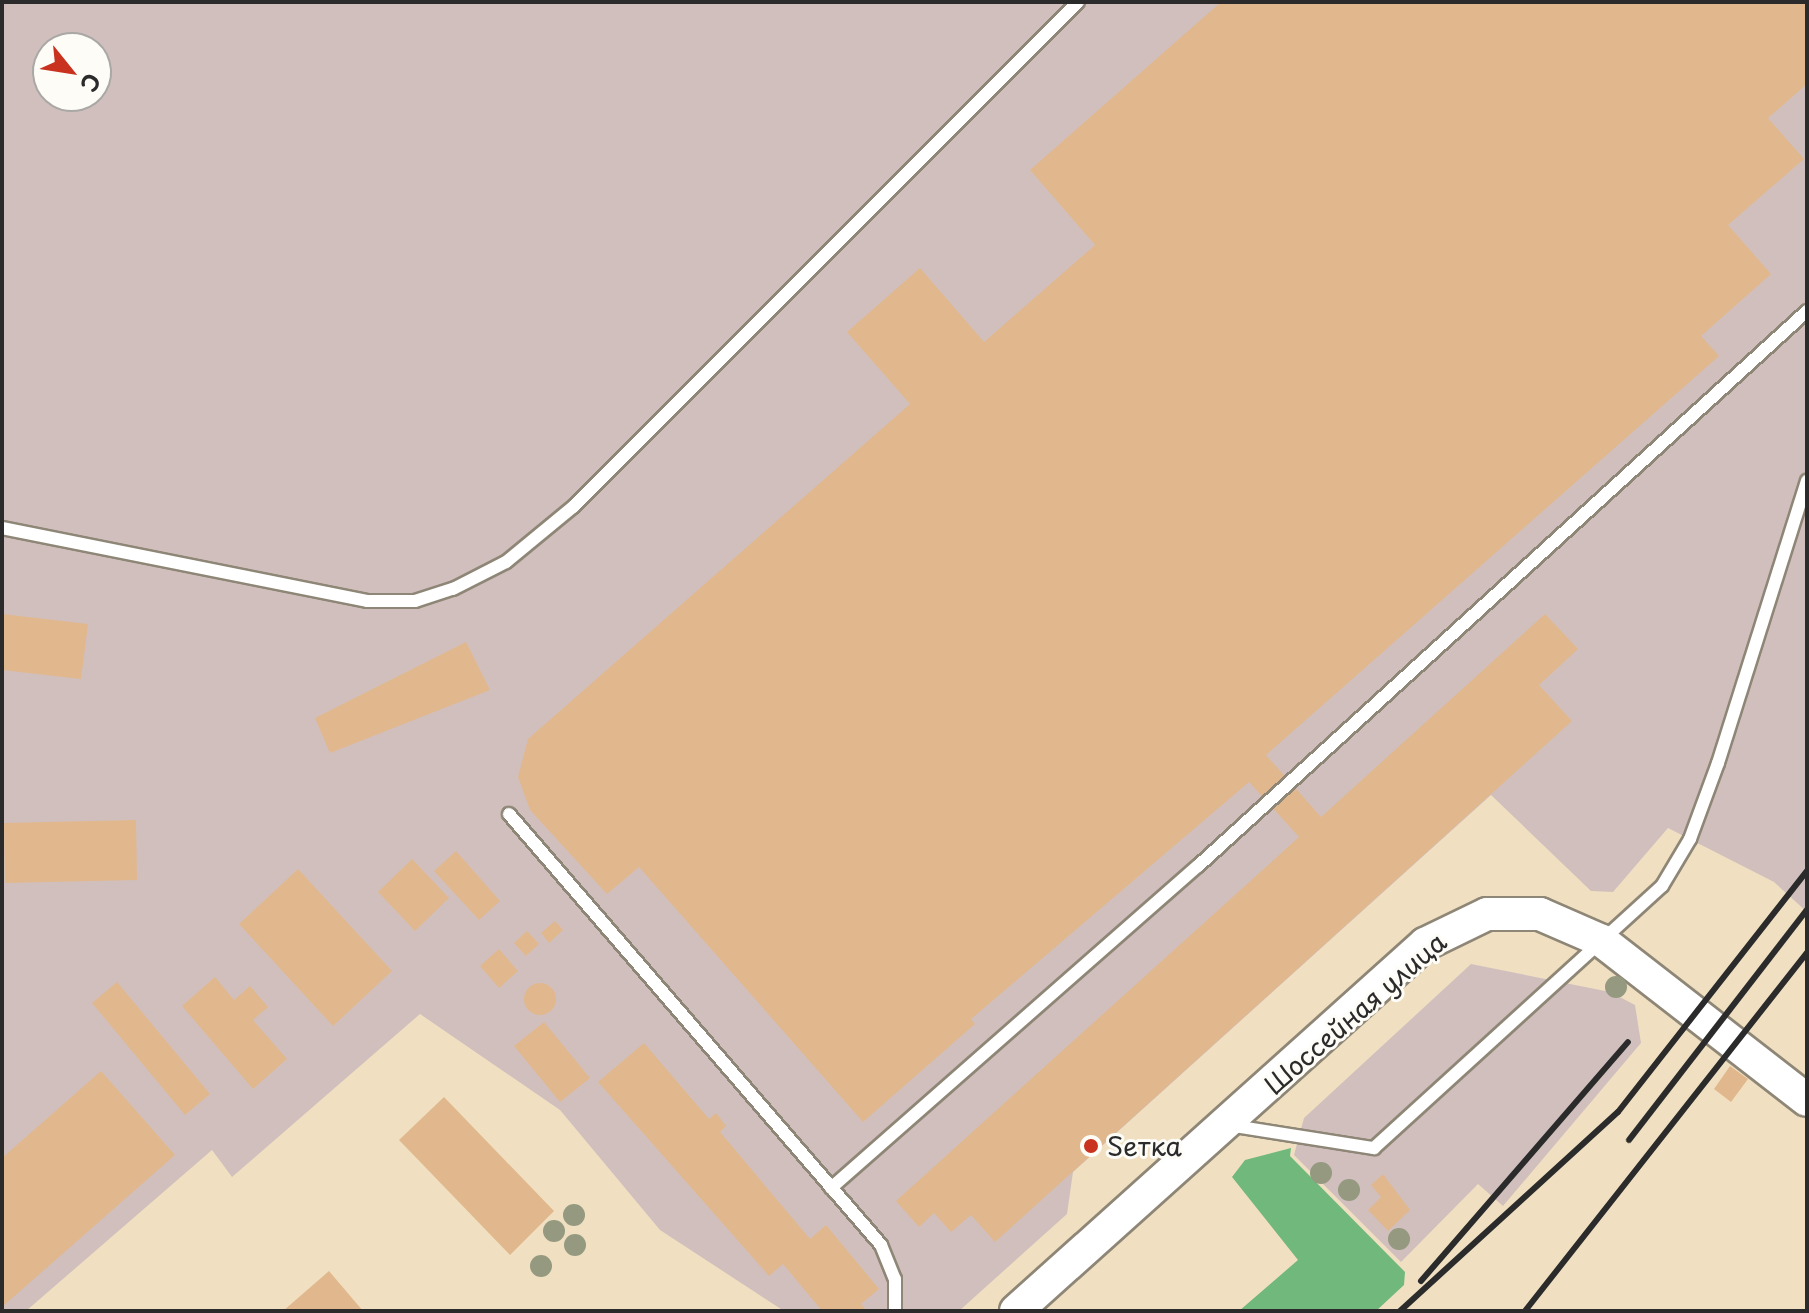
<!DOCTYPE html>
<meta charset="utf-8">
<style>
body{margin:0}
#map{position:relative;width:1809px;height:1313px;overflow:hidden;background:#f0e0c1;font-family:"Playpen Sans",sans-serif}
div>[style]{position:absolute}
.industrial>*{inset:0;background:#d1bfbd}
.forest>*{inset:0;background:#71b87d}
.building>*{inset:0;background:#e1b88d}
.round{border-radius:50%}
.roads{filter:drop-shadow(2px 0 #8e8676) drop-shadow(-2px 0 #8e8676) drop-shadow(0 2px #8e8676) drop-shadow(0 -2px #8e8676)}
.service>*{height:12px;margin:-6px;padding:0 6px;transform-origin:6px;border-radius:6px;background:#fff}
.tertiary>*{height:32px;margin:-16px;padding:0 16px;transform-origin:16px;border-radius:16px;background:#fff}
.rail>*{height:6px;margin:-3px;padding:0 3px;transform-origin:3px;border-radius:3px;background:#2b2b2b}
.trees>*{width:22px;height:22px;margin:-11px;border-radius:50%;background:#949980}
.dots>*{width:22px;height:22px;translate:-50% -50%;box-sizing:border-box;border:4px solid #fdfcf7;border-radius:50%}
span{translate:-50% -50%;white-space:nowrap;text-align:center;line-height:1.15;-webkit-text-stroke:6px #fdfcf7;paint-order:stroke}
.street-label{font-size:26px;color:#2b2b2b}
.poi-label{font-size:26px;color:#2b2b2b}
.left{translate:0 -50%;text-align:left}
.frame{position:absolute;inset:0;border:4px solid #2b2b2b;pointer-events:none}
.north{position:absolute;left:32px;top:32px;width:80px;height:80px;box-sizing:border-box;background:#fdfcf7;border:2px solid #a9a8a5;border-radius:50%;rotate:120deg;font-size:22px;font-weight:700;line-height:32px;text-align:center;color:#2b2b2b}
.north::after{content:'';display:block;margin:auto;width:28px;height:36px;background:#c8321e;clip-path:polygon(50% 0,100% 100%,50% 72%,0 100%)}
</style>
<div id="map">
<div class="industrial">
<i style="clip-path:polygon(evenodd,2px 2px,1807px 2px,1807px 912px,1774px 882px,1668px 828px,1613px 892px,1591px 891px,1491px 795px,1073px 1172px,1067px 1214px,959px 1311px,784px 1311px,660px 1230px,560px 1110px,420px 1014px,232px 1177px,212px 1150px,26px 1311px,2px 1311px,2px 2px,48px 48px,96px 48px,96px 96px,48px 96px,48px 48px)"></i>
<i style="clip-path:polygon(1471px 964px,1610px 992px,1635px 1005px,1641px 1043px,1503px 1206px,1478px 1184px,1401px 1262px,1294px 1155px,1304px 1118px)"></i>
</div>
<div class="forest">
<i style="clip-path:polygon(1291px 1148px,1290px 1156px,1405px 1272px,1404px 1285px,1376px 1311px,1239px 1311px,1298px 1260px,1232px 1177px,1245px 1160px)"></i>
</div>
<div class="building">
<i style="clip-path:polygon(1221px 2px,1807px 2px,1807px 84px,1768px 118px,1804px 159px,1728px 225px,1771px 274px,1701px 336px,1719px 356px,1266px 755px,1321px 817px,1545px 614px,1578px 649px,1539px 685px,1572px 721px,995px 1242px,971px 1215px,951px 1232px,934px 1213px,919px 1227px,896px 1201px,1299px 837px,1249px 782px,971px 1019px,975px 1024px,863px 1122px,639px 867px,607px 894px,530px 810px,518px 777px,528px 739px,910px 404px,847px 332px,920px 268px,984px 342px,1095px 245px,1030px 170px)"></i>
<i style="clip-path:polygon(2px 614px,88px 624px,81px 679px,2px 670px)"></i>
<i style="clip-path:polygon(466px 642px,490px 690px,330px 753px,315px 718px)"></i>
<i style="clip-path:polygon(136px 820px,137px 880px,5px 883px,4px 823px)"></i>
<i style="clip-path:polygon(456px 851px,500px 901px,479px 920px,434px 871px)"></i>
<i style="clip-path:polygon(412px 859px,449px 898px,415px 931px,378px 892px)"></i>
<i style="clip-path:polygon(298px 869px,392px 971px,333px 1026px,239px 924px)"></i>
<i style="clip-path:polygon(555px 921px,563px 930px,549px 943px,541px 933px)"></i>
<i style="clip-path:polygon(527px 931px,539px 944px,526px 956px,514px 943px)"></i>
<i style="clip-path:polygon(499px 949px,518px 971px,499px 988px,480px 966px)"></i>
<i style="clip-path:polygon(215px 977px,234px 1000px,250px 986px,268px 1007px,253px 1020px,287px 1059px,253px 1089px,182px 1006px)"></i>
<i style="clip-path:polygon(117px 982px,210px 1094px,185px 1115px,92px 1003px)"></i>
<i class="round" style="left:524px;top:983px;width:32px;height:32px"></i>
<i style="clip-path:polygon(544px 1022px,590px 1078px,560px 1102px,514px 1046px)"></i>
<i style="clip-path:polygon(644px 1043px,709px 1119px,716px 1113px,726px 1126px,720px 1132px,810px 1239px,826px 1225px,879px 1289px,861px 1304px,867px 1311px,822px 1311px,783px 1264px,769px 1276px,598px 1082px)"></i>
<i style="clip-path:polygon(1730px 1066px,1748px 1079px,1731px 1102px,1714px 1089px)"></i>
<i style="clip-path:polygon(101px 1071px,175px 1155px,2px 1307px,2px 1158px)"></i>
<i style="clip-path:polygon(444px 1097px,554px 1211px,510px 1255px,399px 1140px)"></i>
<i style="clip-path:polygon(1383px 1174px,1410px 1210px,1388px 1231px,1368px 1210px,1381px 1197px,1371px 1185px)"></i>
<i style="clip-path:polygon(329px 1271px,363px 1311px,283px 1311px)"></i>
</div>
<div class="roads">
<div class="service">
<i style="left:2px;top:528px;width:372px;rotate:11.3deg"></i>
<i style="left:367px;top:601px;width:48px"></i>
<i style="left:415px;top:601px;width:40px;rotate:-18deg"></i>
<i style="left:453px;top:589px;width:59px;rotate:-27deg"></i>
<i style="left:506px;top:562px;width:87px;rotate:-39.4deg"></i>
<i style="left:573px;top:507px;width:714px;rotate:-45deg"></i>
<i style="left:509px;top:814px;width:569px;rotate:49.2deg"></i>
<i style="left:881px;top:1245px;width:37px;rotate:68deg"></i>
<i style="left:895px;top:1279px;width:32px;rotate:90deg"></i>
<i style="left:1228px;top:1125px;width:148px;rotate:9deg"></i>
<i style="left:1374px;top:1148px;width:389px;rotate:-42.3deg"></i>
<i style="left:1662px;top:886px;width:55px;rotate:-59.2deg"></i>
<i style="left:1690px;top:839px;width:81px;rotate:-69.8deg"></i>
<i style="left:1718px;top:763px;width:296px;rotate:-72.5deg"></i>
<i style="left:831px;top:1188px;width:488px;rotate:-41.3deg"></i>
<i style="left:1198px;top:866px;width:824px;rotate:-42.34deg"></i>
</div>
<div class="tertiary">
<i style="left:1016px;top:1311px;width:550px;rotate:-41.9deg"></i>
<i style="left:1425px;top:944px;width:69px;rotate:-25.8deg"></i>
<i style="left:1487px;top:914px;width:53px"></i>
<i style="left:1540px;top:914px;width:68px;rotate:23.5deg"></i>
<i style="left:1602px;top:941px;width:259px;rotate:37.8deg"></i>
</div>
</div>
<div class="rail">
<i style="left:1629px;top:1140px;width:291px;rotate:-52.3deg"></i>
<i style="left:1421px;top:1281px;width:316px;rotate:-49.1deg"></i>
<i style="left:1400px;top:1311px;width:295px;rotate:-42.4deg"></i>
<i style="left:1618px;top:1112px;width:306px;rotate:-51.9deg"></i>
<i style="left:1525px;top:1311px;width:457px;rotate:-51.8deg"></i>
</div>
<div class="trees">
<i style="left:1616px;top:987px"></i>
<i style="left:1321px;top:1173px"></i>
<i style="left:1349px;top:1190px"></i>
<i style="left:574px;top:1215px"></i>
<i style="left:554px;top:1231px"></i>
<i style="left:1399px;top:1239px"></i>
<i style="left:575px;top:1245px"></i>
<i style="left:541px;top:1266px"></i>
</div>
<div class="dots">
<i style="left:1091px;top:1146px;background:#c8321e"></i>
</div>
<div class="street-label">
<span style="left:1355px;top:1013px;rotate:-41deg">Шоссейная улица</span>
</div>
<div class="poi-label">
<span class="left" style="left:1107px;top:1146px">Sетка</span>
</div>
<div class="frame"></div>
<div class="north">С</div>
</div>
